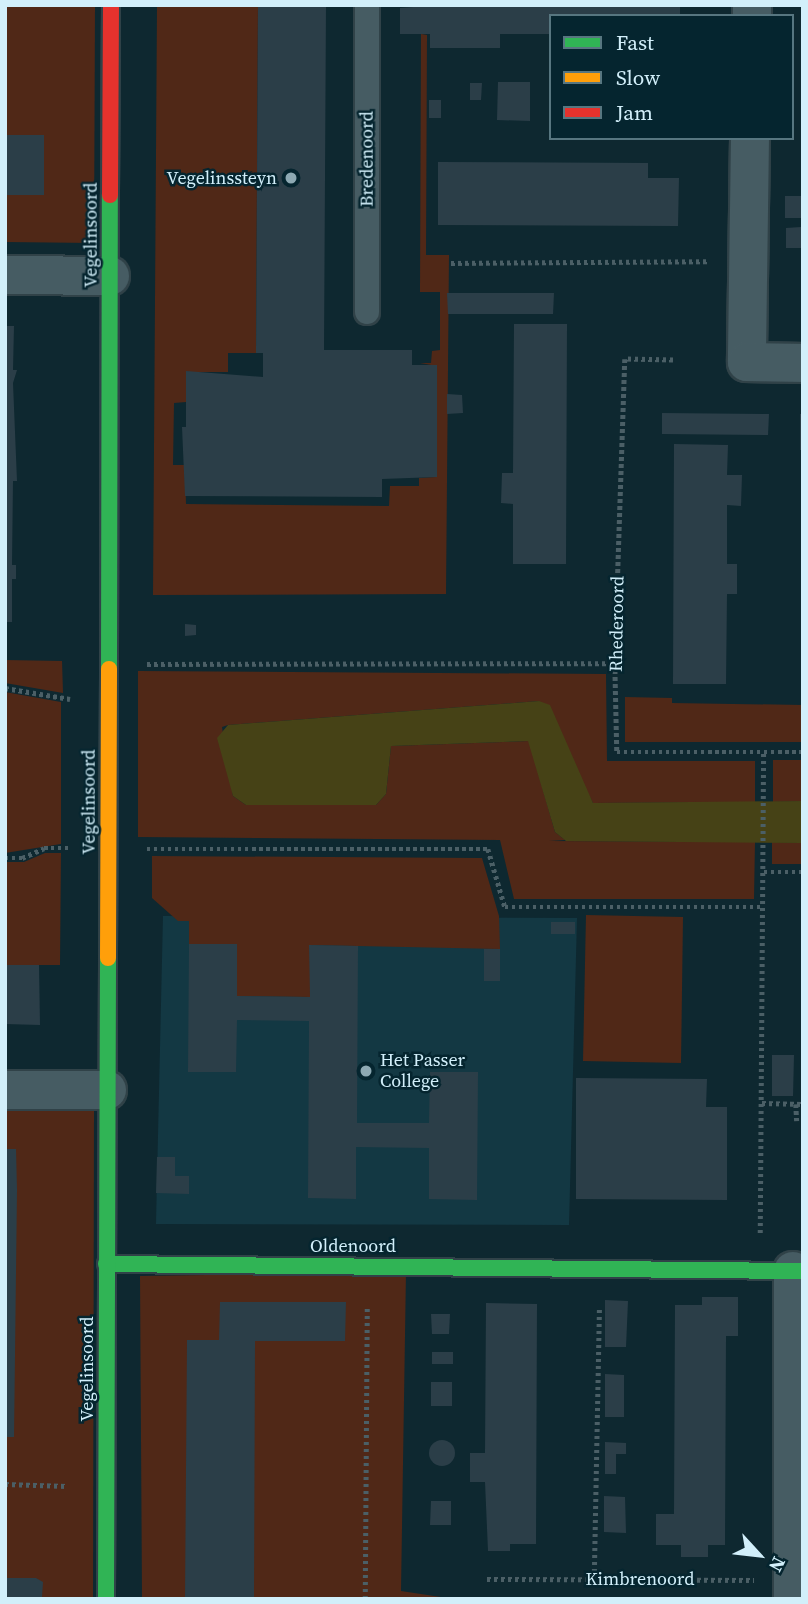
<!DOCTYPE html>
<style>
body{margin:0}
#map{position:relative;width:808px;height:1604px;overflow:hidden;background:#0e2830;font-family:"Source Serif 4",serif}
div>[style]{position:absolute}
.built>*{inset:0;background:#133843}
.green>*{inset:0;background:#502817}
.water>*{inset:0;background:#464216}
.building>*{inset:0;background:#2b3e48}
.round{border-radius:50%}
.path>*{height:4.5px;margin-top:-2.25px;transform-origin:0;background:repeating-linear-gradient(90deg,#4b5f66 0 3.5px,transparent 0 7px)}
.roads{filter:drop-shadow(2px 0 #304248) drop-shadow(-2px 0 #304248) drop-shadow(0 2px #304248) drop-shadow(0 -2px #304248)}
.lane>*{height:24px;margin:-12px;padding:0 12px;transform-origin:12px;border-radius:12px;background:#465c63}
.street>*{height:38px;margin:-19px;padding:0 19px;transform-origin:19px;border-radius:19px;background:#465c63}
.fast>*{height:16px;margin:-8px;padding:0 8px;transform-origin:8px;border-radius:8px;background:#30b455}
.slow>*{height:16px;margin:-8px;padding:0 8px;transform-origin:8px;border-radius:8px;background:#ff9f0a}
.jam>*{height:16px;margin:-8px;padding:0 8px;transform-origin:8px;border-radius:8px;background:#e5322d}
.dots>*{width:19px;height:19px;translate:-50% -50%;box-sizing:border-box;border:4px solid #05252f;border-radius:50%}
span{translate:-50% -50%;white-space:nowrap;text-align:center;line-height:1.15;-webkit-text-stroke:5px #05252f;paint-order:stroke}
.street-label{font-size:18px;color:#d2effa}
.poi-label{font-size:18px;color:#d2effa}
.right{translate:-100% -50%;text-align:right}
.left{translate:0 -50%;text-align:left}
.frame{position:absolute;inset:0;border:7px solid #d2effa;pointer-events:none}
.legend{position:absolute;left:549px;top:14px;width:245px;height:126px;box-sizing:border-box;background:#05252f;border:2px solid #577680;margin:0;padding:9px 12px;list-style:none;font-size:21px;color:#d2effa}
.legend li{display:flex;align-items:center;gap:14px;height:35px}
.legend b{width:35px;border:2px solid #577680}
.north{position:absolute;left:724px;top:1520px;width:70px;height:70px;-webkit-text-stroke:5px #05252f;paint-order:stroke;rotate:117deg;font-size:19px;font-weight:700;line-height:28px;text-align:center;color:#d2effa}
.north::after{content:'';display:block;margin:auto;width:24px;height:32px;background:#d2effa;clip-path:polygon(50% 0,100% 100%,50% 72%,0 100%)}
</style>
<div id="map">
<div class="built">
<i style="clip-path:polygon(163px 916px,577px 918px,569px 1225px,156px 1224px)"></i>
</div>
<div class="green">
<i style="clip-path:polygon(5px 5px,95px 5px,94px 243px,5px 242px)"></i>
<i style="clip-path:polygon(157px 5px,258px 5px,256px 353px,228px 353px,228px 372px,186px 372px,186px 402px,174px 403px,173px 465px,185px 465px,186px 504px,389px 506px,390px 486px,419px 486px,419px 478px,436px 477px,437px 366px,420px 363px,431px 363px,432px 351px,440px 350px,440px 292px,420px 292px,421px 34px,427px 35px,426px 255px,449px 255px,446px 594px,153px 595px)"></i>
<i style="clip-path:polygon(5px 660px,62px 661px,63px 693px,5px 683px)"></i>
<i style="clip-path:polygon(138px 671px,606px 674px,607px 761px,755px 761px,755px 802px,593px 803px,539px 701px,228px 725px,222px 727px,233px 796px,246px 805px,376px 805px,386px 794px,391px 746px,529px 741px,555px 832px,565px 840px,549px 841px,755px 842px,754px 899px,514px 899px,500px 840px,138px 837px)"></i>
<i style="clip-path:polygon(5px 692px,61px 702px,61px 844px,5px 853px)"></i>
<i style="clip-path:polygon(625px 697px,672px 698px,672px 703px,803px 705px,803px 742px,625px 742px)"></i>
<i style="clip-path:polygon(773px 760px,803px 760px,803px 801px,773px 802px)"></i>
<i style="clip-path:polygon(772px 842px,803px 843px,803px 864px,772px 864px)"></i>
<i style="clip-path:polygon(45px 853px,61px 853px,60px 965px,5px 965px,5px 862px,24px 862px)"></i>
<i style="clip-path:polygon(152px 856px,482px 858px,499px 916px,500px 949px,310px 945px,310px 997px,237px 996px,237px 945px,189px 944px,189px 921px,178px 921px,152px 898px)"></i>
<i style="clip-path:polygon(586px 915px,683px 917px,681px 1063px,583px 1061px)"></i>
<i style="clip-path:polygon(5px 1107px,94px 1107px,93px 1599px,5px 1599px)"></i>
<i style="clip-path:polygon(406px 1272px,401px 1591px,454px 1599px,142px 1599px,140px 1276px)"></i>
</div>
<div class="water">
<i style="clip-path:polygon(539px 701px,550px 705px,593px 803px,803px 801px,803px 843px,566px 841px,555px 832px,528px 741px,391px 746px,386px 794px,376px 805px,246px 805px,233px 796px,217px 738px,228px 725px)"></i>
</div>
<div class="building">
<i style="clip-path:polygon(258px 5px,326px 5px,324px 350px,412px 350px,412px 365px,437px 365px,437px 477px,382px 479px,382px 497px,185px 496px,182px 427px,186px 427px,186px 371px,263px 377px,263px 353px,256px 353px)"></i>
<i style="clip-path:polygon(439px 5px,680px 5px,680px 16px,551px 16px,551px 34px,500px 34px,500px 48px,430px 48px,430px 34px,400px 34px,400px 8px)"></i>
<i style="clip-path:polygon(498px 82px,530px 82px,530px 121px,497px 120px)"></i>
<i style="clip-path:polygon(470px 83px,482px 83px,481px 100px,470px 100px)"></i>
<i style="clip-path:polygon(429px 100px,441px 100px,441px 118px,429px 118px)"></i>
<i style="clip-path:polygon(5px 135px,44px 135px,44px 195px,5px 195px)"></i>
<i style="clip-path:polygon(438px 162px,648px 163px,648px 178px,679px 178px,678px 226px,438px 225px)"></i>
<i style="clip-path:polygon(785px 196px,803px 196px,803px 218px,785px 218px)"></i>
<i style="clip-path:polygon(801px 227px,801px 248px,786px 248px,786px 228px)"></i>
<i style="clip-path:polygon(447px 293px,554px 293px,553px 314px,448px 314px)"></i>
<i style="clip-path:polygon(514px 324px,567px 324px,566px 564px,513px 564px,513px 504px,501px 503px,502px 473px,513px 473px)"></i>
<i style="clip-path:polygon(5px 326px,14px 326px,13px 370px,17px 370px,13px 383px,17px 481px,13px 481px,12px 565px,16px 565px,16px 579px,12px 579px,12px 622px,5px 622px)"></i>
<i style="clip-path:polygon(447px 394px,462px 395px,463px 413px,447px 414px)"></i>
<i style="clip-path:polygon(662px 413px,769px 414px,768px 435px,662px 434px)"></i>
<i style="clip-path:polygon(800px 414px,803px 414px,803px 450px,800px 450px)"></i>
<i style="clip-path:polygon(674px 444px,728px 445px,727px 475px,742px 475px,741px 506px,727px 505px,727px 564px,737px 564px,737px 594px,727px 594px,726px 684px,673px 684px)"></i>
<i style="clip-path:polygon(185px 624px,196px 625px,196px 635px,185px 636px)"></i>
<i style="clip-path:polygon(551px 922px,575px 922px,575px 934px,551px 934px)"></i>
<i style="clip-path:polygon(189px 944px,237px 944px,237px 996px,310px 997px,309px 945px,358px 946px,357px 1123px,429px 1123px,430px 1072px,478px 1072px,477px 1200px,429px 1199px,429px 1148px,356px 1147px,356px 1199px,308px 1198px,309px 1021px,237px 1020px,236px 1072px,188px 1072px)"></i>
<i style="clip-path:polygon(484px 949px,500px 949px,500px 981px,484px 981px)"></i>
<i style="clip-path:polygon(5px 965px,39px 965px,40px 1025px,5px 1024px)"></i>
<i style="clip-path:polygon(772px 1055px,794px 1055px,793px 1096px,772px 1096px)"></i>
<i style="clip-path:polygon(576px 1078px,707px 1079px,706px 1107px,727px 1107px,727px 1200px,576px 1199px)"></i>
<i style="clip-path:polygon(5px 1149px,16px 1149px,17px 1190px,14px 1437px,5px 1437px)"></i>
<i style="clip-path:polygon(157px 1157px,175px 1157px,175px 1176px,189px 1176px,189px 1194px,156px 1193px)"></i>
<i style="clip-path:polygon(702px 1297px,738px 1297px,738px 1336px,726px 1336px,725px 1545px,708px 1545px,708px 1557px,681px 1557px,681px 1545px,656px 1545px,656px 1514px,674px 1514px,675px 1305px,702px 1305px)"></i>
<i style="clip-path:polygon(605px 1300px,628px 1301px,626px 1347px,605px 1347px)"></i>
<i style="clip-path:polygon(220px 1302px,346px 1302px,345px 1341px,255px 1341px,254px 1599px,185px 1599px,187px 1340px,219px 1340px)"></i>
<i style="clip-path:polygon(486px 1303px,537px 1304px,536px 1544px,510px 1544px,510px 1551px,488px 1551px,485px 1482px,470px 1482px,470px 1453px,485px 1453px)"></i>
<i style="clip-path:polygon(431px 1314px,450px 1314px,449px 1334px,432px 1334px)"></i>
<i style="clip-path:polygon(432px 1352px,453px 1352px,453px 1364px,432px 1364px)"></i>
<i style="clip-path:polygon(605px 1374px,624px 1375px,624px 1417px,605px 1417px)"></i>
<i style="clip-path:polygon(431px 1382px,452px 1382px,452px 1406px,431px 1406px)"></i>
<i class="round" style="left:429px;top:1440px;width:26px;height:26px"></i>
<i style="clip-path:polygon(605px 1442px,626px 1443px,626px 1454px,616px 1454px,616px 1474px,605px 1474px)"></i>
<i style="clip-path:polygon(604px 1496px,625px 1497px,626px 1533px,604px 1532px)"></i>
<i style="clip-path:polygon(431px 1501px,451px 1501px,451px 1525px,430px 1525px)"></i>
<i style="clip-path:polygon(5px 1578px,36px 1578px,43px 1582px,42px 1597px,5px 1599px)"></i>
</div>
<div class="path">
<i style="left:451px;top:263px;width:258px;rotate:-0.4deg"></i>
<i style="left:673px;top:360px;width:48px;rotate:-178.8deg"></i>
<i style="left:625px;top:359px;width:304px;rotate:91.9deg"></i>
<i style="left:615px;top:663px;width:89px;rotate:88.7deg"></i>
<i style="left:617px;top:752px;width:186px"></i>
<i style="left:147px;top:664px;width:468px;rotate:-0.1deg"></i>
<i style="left:5px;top:688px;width:66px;rotate:9.6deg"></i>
<i style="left:147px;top:849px;width:341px"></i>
<i style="left:488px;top:849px;width:60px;rotate:73.7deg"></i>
<i style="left:505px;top:907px;width:259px"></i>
<i style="left:5px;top:858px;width:17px"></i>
<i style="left:22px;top:858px;width:24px;rotate:-24deg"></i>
<i style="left:44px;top:848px;width:24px"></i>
<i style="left:764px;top:872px;width:39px"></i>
<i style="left:762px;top:1103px;width:41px;rotate:1.4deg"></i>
<i style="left:796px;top:1104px;width:17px;rotate:87deg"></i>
<i style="left:760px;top:1233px;width:480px;rotate:-89.6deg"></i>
<i style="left:5px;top:1484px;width:62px;rotate:1.8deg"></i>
<i style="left:487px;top:1579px;width:267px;rotate:0.2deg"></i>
<i style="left:594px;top:1579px;width:272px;rotate:-88.9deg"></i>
<i style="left:365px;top:1599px;width:294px;rotate:-89.6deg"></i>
</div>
<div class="roads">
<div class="lane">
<i style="left:367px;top:312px;width:307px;rotate:-90deg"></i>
</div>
<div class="street">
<i style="left:752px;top:16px;width:11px;rotate:-90deg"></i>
<i style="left:750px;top:138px;width:224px;rotate:90.8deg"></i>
<i style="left:747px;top:362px;width:56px;rotate:1deg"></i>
<i style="left:5px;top:275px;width:105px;rotate:0.5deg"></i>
<i style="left:5px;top:1090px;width:102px"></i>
<i style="left:793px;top:1271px;width:328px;rotate:90deg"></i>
</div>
<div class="fast">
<i style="left:109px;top:669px;width:474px;rotate:-89.9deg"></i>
<i style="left:106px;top:1264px;width:697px;rotate:0.58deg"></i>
<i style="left:106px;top:1599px;width:641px;rotate:-89.82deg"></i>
</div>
<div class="slow">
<i style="left:108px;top:958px;width:289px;rotate:-89.8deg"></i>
</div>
<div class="jam">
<i style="left:110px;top:195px;width:190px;rotate:-89.7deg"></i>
</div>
</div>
<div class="dots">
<i style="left:291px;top:178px;background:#8da9b3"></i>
<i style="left:366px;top:1071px;background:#8da9b3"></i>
</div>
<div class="street-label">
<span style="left:367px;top:159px;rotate:-90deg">Bredenoord</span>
<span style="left:91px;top:235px;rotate:-90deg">Vegelinsoord</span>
<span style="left:617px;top:624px;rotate:-89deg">Rhederoord</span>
<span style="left:89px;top:802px;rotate:-90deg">Vegelinsoord</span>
<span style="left:353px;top:1246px">Oldenoord</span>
<span style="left:87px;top:1369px;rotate:-90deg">Vegelinsoord</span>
<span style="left:640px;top:1579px">Kimbrenoord</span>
</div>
<div class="poi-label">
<span class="right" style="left:277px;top:178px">Vegelinssteyn</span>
<span class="left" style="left:380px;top:1071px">Het Passer<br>College</span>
</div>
<div class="frame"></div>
<ul class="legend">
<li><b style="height:9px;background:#30b455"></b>Fast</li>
<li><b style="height:9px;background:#ff9f0a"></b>Slow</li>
<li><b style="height:9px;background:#e5322d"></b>Jam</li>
</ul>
<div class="north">N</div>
</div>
